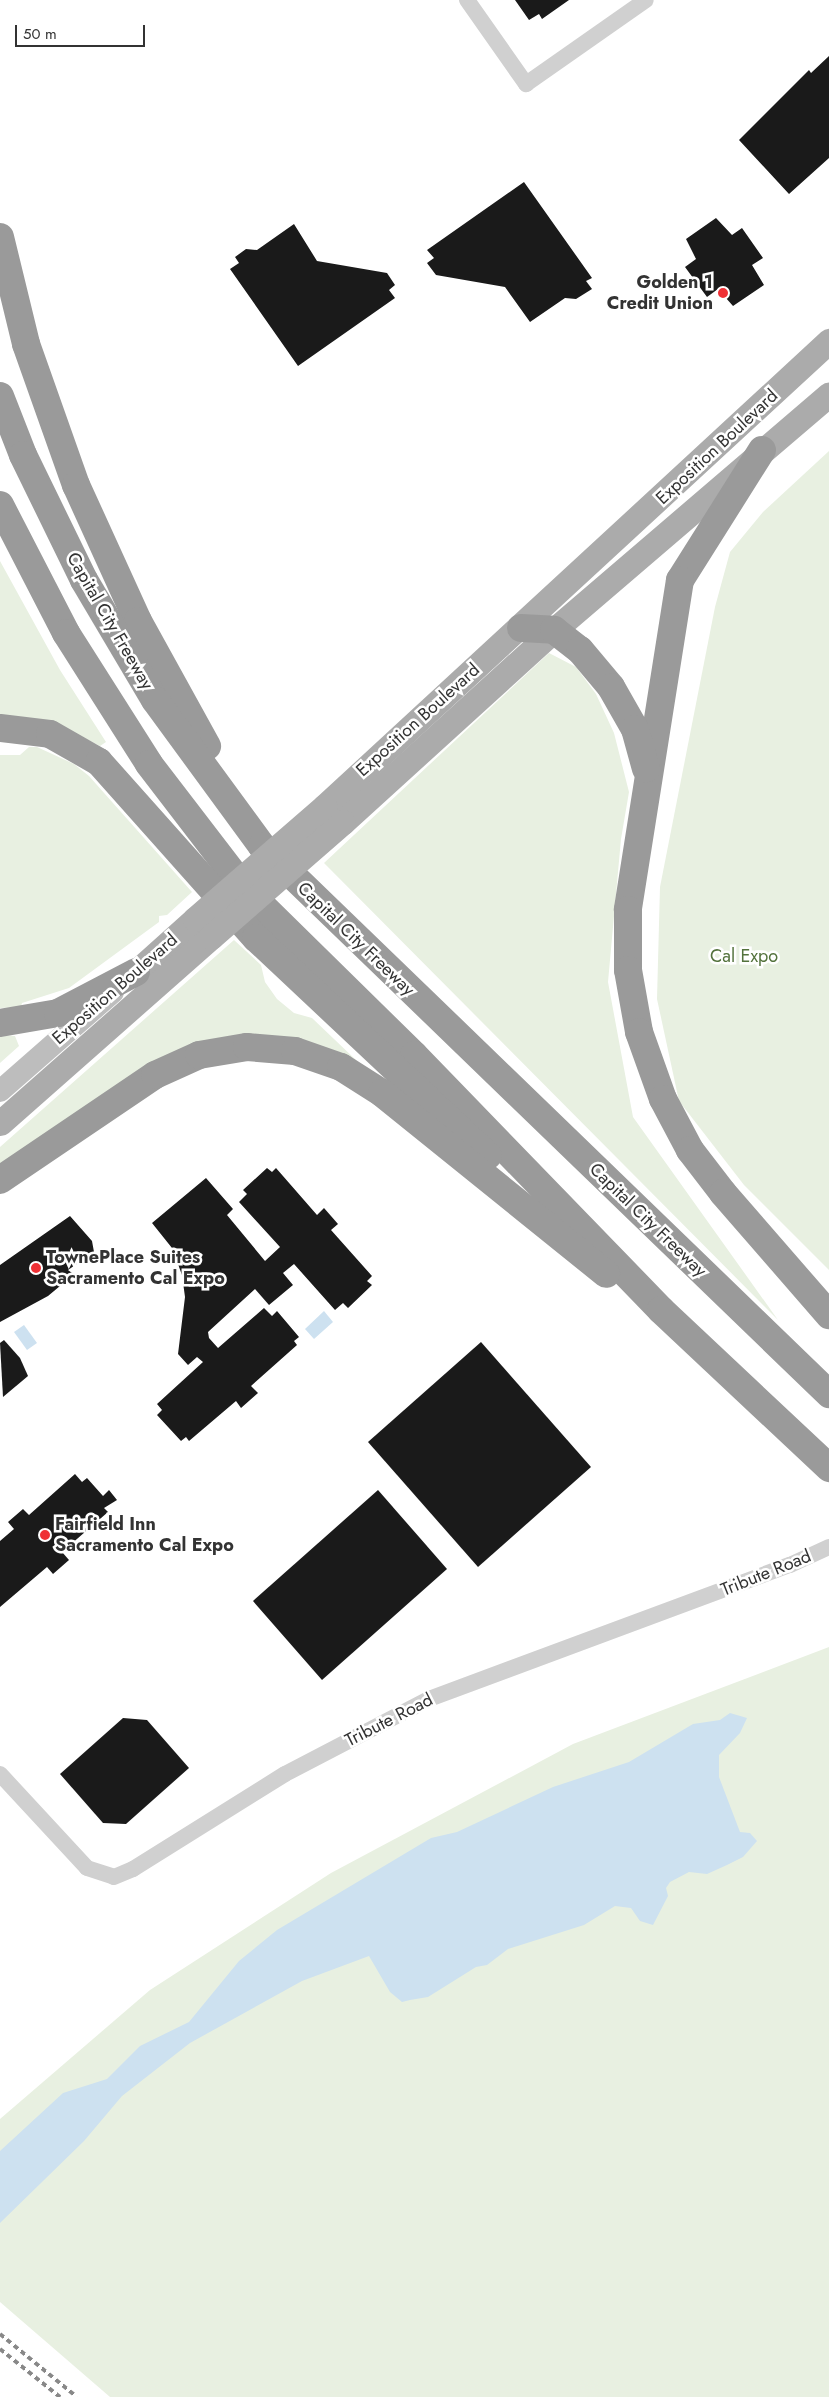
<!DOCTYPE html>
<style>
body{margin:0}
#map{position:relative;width:829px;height:2397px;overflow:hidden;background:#fff;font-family:Jost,sans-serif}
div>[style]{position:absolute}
.green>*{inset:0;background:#e8f0e1}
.water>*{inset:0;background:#cde1f0}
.building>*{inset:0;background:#1a1a1a}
.street>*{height:16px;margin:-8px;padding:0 8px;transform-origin:8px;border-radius:8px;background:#d0d0d0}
.secondary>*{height:22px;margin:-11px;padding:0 11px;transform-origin:11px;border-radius:11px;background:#bdbdbd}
.primary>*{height:25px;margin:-12.5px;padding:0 12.5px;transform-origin:12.5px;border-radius:12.5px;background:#ababab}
.highway>*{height:28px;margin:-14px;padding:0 14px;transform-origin:14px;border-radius:14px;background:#9a9a9a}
.rail>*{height:4px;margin-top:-2px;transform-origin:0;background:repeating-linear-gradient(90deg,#888 0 5px,transparent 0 9px)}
.primary-bridge>*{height:25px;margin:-12.5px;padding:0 12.5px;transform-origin:12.5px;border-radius:12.5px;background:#ababab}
.dots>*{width:14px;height:14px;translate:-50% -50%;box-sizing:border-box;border:2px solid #fff;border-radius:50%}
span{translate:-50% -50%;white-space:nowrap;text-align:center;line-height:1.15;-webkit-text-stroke:5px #fff;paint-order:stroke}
.poi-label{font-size:18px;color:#333;font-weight:700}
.right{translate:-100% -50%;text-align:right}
.left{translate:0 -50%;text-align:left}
.street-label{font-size:18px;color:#333}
.park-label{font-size:18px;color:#53723c}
.scale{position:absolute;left:15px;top:25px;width:130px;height:22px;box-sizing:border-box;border:2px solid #333;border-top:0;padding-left:6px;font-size:15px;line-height:18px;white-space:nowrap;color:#333;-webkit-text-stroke:4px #fff;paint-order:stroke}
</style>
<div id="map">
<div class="green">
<i style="clip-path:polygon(829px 451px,829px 1270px,744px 1185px,679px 1101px,657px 999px,660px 887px,715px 607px,730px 552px,763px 512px)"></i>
<i style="clip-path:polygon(0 561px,60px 670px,106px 742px,100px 746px,52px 722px,0 715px)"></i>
<i style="clip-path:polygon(549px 653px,576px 667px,596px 694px,614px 733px,629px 792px,621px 839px,608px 982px,633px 1117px,778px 1320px,324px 863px)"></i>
<i style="clip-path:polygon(29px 747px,37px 747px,74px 764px,89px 776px,192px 892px,167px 915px,159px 916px,159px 922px,69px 988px,22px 1003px,21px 1007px,0 1008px,0 755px,20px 755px)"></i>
<i style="clip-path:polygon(234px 940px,261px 965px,265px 982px,277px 999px,294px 1013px,312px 1018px,378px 1081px,254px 1036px,0 1170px,0 1147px)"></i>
<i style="clip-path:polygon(0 1035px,15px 1036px,19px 1046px,0 1063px)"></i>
<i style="clip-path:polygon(829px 1647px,829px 2397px,110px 2397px,0 2302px,0 2119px,150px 1990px,331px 1873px,573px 1744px)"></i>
</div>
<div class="water">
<i style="clip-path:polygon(324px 1311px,333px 1322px,314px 1339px,305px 1329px)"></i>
<i style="clip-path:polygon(24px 1325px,37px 1343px,27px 1350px,14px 1332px)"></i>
<i style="clip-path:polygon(730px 1713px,747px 1718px,740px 1733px,719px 1755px,719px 1777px,740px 1832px,750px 1833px,757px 1841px,743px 1857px,727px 1865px,707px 1874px,689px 1872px,670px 1882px,666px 1888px,668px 1896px,653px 1925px,640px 1921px,631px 1908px,615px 1906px,584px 1925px,508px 1949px,487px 1965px,476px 1967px,428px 1997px,410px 2000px,402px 2002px,390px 1992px,369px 1956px,302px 1981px,190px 2043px,122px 2096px,84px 2141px,0 2223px,0 2151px,63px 2093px,107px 2079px,140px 2046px,189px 2022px,239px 1961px,277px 1930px,431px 1838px,457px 1832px,553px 1787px,629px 1762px,693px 1724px,720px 1720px)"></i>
</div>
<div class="building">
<i style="clip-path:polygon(515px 0,569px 0,542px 19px,539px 14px,529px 20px)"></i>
<i style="clip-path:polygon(829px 56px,829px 158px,789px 194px,739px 140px,809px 70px,811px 73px)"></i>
<i style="clip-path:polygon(524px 182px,592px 278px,586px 281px,592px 289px,576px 299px,565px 298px,530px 322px,505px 287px,436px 275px,427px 263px,434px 258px,427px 250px)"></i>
<i style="clip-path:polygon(716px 218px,732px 235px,742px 228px,763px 258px,752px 265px,764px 285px,733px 306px,718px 289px,707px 297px,685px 267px,696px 259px,686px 239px)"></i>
<i style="clip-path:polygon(294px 224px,317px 261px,387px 273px,395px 285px,389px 290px,395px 298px,298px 366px,230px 269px,239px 263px,235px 257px,246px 249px,257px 250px)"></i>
<i style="clip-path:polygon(267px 1168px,272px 1172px,276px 1168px,317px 1215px,324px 1208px,338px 1224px,331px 1230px,372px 1276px,367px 1281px,372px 1285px,348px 1308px,343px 1303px,335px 1310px,294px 1264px,283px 1273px,293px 1285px,269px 1305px,255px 1289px,208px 1332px,209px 1338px,218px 1348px,264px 1308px,272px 1316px,277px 1311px,299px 1337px,294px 1341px,297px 1345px,251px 1386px,258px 1393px,241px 1408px,236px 1401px,189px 1441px,186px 1437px,181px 1441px,157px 1415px,162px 1410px,157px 1404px,203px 1362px,197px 1357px,188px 1365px,178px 1354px,185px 1297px,182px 1275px,172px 1248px,152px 1223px,206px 1178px,233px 1209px,227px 1215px,265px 1261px,280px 1247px,239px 1202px,247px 1194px,243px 1190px)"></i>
<i style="clip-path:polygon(70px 1216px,92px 1241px,94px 1252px,68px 1270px,72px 1273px,66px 1281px,48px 1296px,0 1322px,0 1265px)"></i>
<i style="clip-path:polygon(4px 1340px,20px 1358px,28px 1376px,3px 1397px,0 1343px)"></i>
<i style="clip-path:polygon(481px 1342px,591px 1467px,478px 1567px,368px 1442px)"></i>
<i style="clip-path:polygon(75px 1474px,82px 1482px,87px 1478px,103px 1496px,109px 1490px,117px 1500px,104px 1508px,108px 1512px,62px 1552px,69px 1560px,53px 1574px,47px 1567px,0 1607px,0 1541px,14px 1529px,8px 1522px,23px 1509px,29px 1515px)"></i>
<i style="clip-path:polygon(378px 1490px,447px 1569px,322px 1680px,253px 1601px)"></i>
<i style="clip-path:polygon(123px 1718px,147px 1720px,189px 1768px,126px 1824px,103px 1823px,60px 1774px)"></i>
</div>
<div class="street">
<i style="left:467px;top:0;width:103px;rotate:54.9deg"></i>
<i style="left:526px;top:84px;width:146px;rotate:-35deg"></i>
<i style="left:0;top:1774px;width:128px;rotate:47.2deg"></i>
<i style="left:87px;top:1868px;width:28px;rotate:18deg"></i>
<i style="left:114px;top:1877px;width:21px;rotate:-23deg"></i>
<i style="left:133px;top:1869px;width:179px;rotate:-32deg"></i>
<i style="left:285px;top:1774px;width:162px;rotate:-27.5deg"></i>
<i style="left:429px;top:1699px;width:385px;rotate:-20.4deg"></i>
<i style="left:790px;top:1565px;width:43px;rotate:-24.8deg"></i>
</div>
<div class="secondary">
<i style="left:0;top:1091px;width:150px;rotate:-41.2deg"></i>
</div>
<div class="primary">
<i style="left:325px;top:806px;width:686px;rotate:-42.7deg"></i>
<i style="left:343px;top:822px;width:285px;rotate:-42.3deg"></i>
<i style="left:554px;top:630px;width:362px;rotate:-40.6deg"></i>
<i style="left:136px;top:972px;width:79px;rotate:-41.9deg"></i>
<i style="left:0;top:1123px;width:281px;rotate:-41.4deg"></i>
</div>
<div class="highway">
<i style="left:0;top:237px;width:110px;rotate:76.3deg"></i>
<i style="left:26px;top:344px;width:150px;rotate:70.5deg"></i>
<i style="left:76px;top:485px;width:149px;rotate:65.5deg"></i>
<i style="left:138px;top:621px;width:143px;rotate:61.1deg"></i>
<i style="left:0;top:396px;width:63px;rotate:68.7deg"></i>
<i style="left:23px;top:455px;width:139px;rotate:64deg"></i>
<i style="left:84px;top:580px;width:139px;rotate:59.4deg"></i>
<i style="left:155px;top:700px;width:181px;rotate:53.8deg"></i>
<i style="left:262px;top:846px;width:789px;rotate:44.02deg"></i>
<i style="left:762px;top:450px;width:154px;rotate:122.2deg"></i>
<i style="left:680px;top:580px;width:334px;rotate:99deg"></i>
<i style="left:628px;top:910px;width:60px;rotate:90deg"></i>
<i style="left:628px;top:970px;width:63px;rotate:79.9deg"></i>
<i style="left:639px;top:1032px;width:71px;rotate:70.3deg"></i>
<i style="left:663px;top:1099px;width:58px;rotate:62.1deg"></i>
<i style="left:690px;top:1150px;width:54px;rotate:52.5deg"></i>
<i style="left:723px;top:1193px;width:162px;rotate:49deg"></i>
<i style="left:0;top:505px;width:144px;rotate:62.7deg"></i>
<i style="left:66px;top:633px;width:155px;rotate:57.6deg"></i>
<i style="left:149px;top:764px;width:156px;rotate:52.5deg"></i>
<i style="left:244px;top:888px;width:238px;rotate:44.5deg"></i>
<i style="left:414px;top:1055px;width:355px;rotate:45.9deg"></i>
<i style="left:661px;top:1310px;width:231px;rotate:43.2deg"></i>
<i style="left:521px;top:628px;width:33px;rotate:3deg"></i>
<i style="left:554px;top:630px;width:33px;rotate:38deg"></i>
<i style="left:580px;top:650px;width:48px;rotate:50deg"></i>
<i style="left:611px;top:687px;width:48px;rotate:60.3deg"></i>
<i style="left:635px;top:729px;width:41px;rotate:74.6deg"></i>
<i style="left:0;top:728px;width:50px;rotate:6.8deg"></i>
<i style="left:50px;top:734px;width:56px;rotate:29.7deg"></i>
<i style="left:99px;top:762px;width:236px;rotate:48.3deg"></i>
<i style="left:256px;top:938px;width:318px;rotate:43.2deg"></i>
<i style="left:0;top:1023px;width:59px;rotate:-9.8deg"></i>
<i style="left:58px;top:1013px;width:88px;rotate:-27.7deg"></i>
<i style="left:0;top:1180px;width:187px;rotate:-34.1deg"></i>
<i style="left:155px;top:1075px;width:48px;rotate:-24.4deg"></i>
<i style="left:199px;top:1055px;width:49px;rotate:-9.5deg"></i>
<i style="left:247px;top:1047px;width:48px;rotate:4.8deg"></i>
<i style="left:295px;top:1051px;width:49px;rotate:19.2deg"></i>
<i style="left:341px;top:1067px;width:49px;rotate:32.4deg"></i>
<i style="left:382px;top:1093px;width:288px;rotate:38.9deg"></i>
</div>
<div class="rail">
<i style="left:0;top:2334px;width:99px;rotate:39.3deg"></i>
<i style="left:0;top:2349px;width:77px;rotate:38.7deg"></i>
</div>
<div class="primary-bridge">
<i style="left:195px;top:919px;width:172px;rotate:-41deg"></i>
<i style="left:211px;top:937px;width:175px;rotate:-41.1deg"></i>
</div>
<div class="dots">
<i style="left:723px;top:293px;background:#ef3035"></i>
<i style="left:36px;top:1268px;background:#ef3035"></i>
<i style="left:45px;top:1535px;background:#ef3035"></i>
</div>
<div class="poi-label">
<span class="right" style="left:713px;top:293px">Golden 1<br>Credit Union</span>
<span class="left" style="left:46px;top:1268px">TownePlace Suites<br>Sacramento Cal Expo</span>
<span class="left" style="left:55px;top:1535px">Fairfield Inn<br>Sacramento Cal Expo</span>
</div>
<div class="street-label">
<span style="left:717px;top:447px;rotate:-43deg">Exposition Boulevard</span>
<span style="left:110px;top:621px;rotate:60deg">Capital City Freeway</span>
<span style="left:418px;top:720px;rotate:-42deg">Exposition Boulevard</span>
<span style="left:356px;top:939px;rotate:44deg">Capital City Freeway</span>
<span style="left:115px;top:989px;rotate:-41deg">Exposition Boulevard</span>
<span style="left:648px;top:1220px;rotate:44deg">Capital City Freeway</span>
<span style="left:766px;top:1573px;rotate:-22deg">Tribute Road</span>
<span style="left:389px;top:1720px;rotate:-27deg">Tribute Road</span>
</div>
<div class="park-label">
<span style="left:744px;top:956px">Cal Expo</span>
</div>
<div class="scale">50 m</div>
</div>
